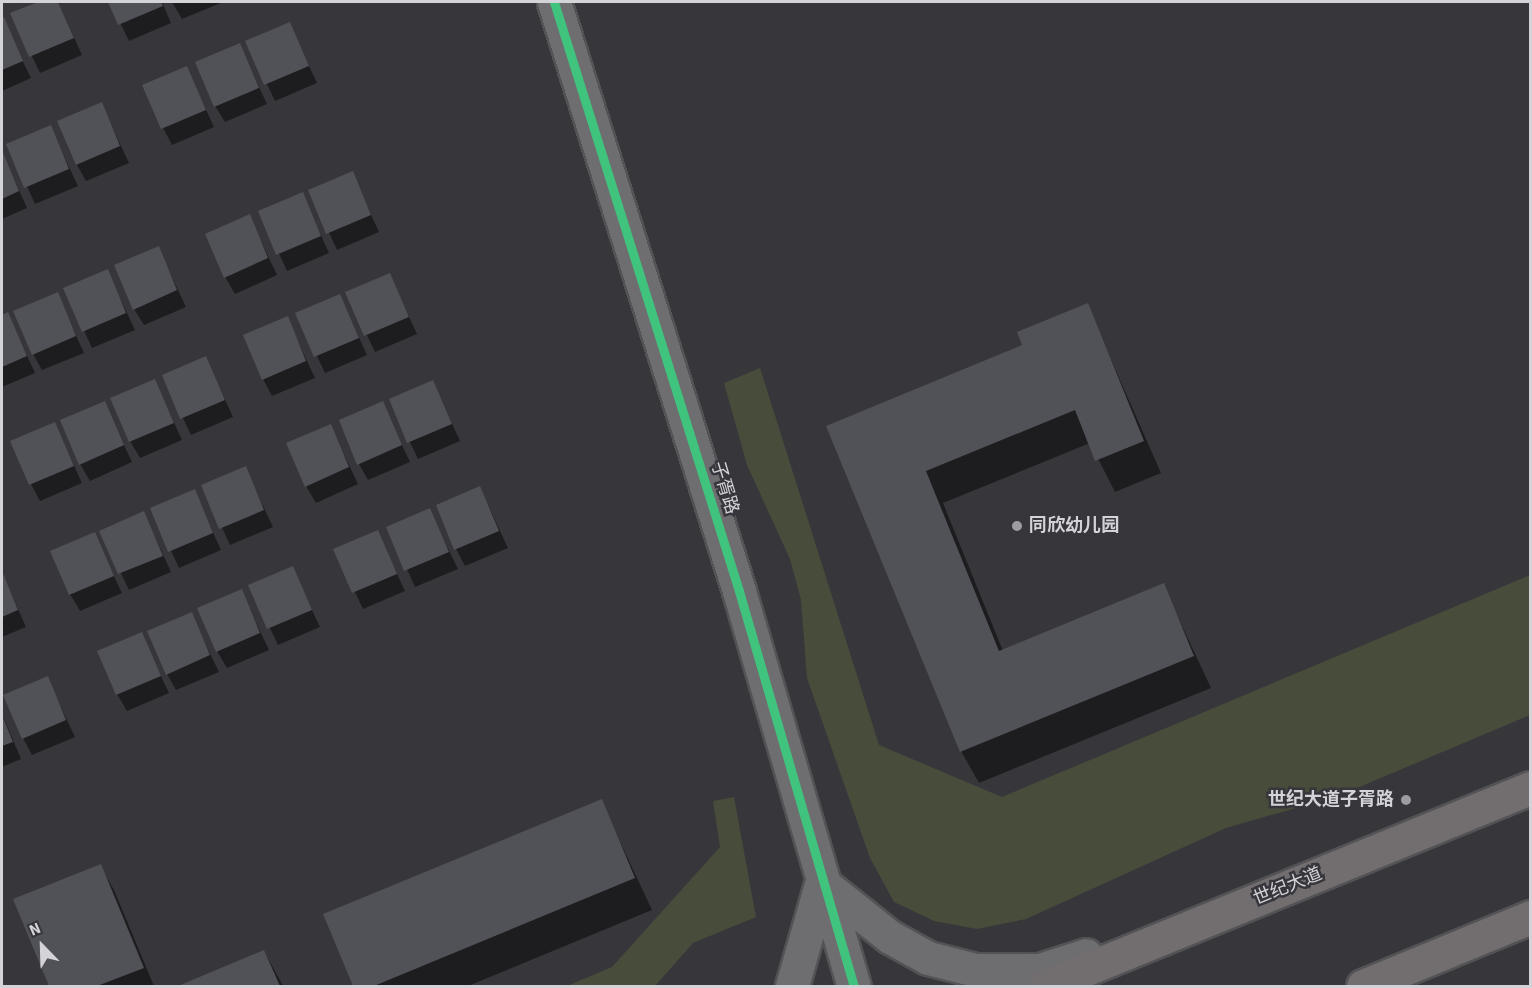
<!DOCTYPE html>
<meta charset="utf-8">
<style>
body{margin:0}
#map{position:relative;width:1532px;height:988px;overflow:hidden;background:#37373b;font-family:"Source Sans 3","Noto Sans SC",sans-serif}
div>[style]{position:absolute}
.green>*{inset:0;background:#474c3b}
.shadow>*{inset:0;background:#0007}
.building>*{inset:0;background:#515158}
.roads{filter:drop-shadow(2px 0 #535356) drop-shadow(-2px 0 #535356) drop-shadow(0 2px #535356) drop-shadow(0 -2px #535356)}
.tertiary>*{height:33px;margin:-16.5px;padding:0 16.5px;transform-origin:16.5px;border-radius:16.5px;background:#6e6e71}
.primary>*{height:33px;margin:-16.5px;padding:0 16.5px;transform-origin:16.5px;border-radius:16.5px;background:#726d6f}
.cycleway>*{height:9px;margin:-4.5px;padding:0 4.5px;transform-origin:4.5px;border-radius:4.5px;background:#40c37c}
.dots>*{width:16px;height:16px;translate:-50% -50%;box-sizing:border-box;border:3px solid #36363c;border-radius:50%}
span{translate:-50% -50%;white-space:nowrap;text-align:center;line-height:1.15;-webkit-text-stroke:5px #36363c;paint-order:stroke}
.street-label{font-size:18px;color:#d4d4d8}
.poi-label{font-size:18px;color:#d4d4d8;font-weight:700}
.left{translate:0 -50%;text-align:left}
.right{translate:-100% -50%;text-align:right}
.frame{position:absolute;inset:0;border:3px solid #d4d4d8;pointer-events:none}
.north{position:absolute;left:12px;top:916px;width:60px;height:60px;-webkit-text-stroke:4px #36363c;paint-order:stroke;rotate:337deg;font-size:16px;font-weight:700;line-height:24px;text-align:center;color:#d4d4d8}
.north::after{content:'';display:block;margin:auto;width:21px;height:27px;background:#d4d4d8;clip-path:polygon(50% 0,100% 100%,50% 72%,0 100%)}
</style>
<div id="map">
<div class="green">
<i style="clip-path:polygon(760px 368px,879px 745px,1002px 797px,1530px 575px,1530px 715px,1338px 796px,1226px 828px,1026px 919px,977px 929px,934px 921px,894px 902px,870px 858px,807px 678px,801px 600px,790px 559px,747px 465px,724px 383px)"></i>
<i style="clip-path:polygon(734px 797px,756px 917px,693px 943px,655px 986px,567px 986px,612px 967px,720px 847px,713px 801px)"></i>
</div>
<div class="shadow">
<i style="clip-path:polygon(41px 2px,58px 2px,82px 55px,40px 73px,12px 14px)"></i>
<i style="clip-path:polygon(110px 2px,162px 2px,171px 23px,129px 41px)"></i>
<i style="clip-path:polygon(172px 2px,223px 2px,182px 19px)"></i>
<i style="clip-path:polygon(2px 20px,31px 78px,2px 91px)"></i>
<i style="clip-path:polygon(289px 24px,317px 83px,275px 101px,247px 42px)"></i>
<i style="clip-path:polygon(239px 45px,267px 104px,225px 122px,215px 106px)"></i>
<i style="clip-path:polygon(186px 67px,214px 127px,172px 145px,163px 128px)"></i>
<i style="clip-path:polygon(101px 104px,129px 163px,86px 181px,77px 165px)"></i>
<i style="clip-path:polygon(50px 127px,78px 186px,35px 204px,8px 144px)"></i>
<i style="clip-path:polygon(2px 152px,27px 208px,2px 219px)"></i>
<i style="clip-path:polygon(352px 173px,379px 232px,337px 250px,310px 191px)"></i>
<i style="clip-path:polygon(302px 194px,329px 253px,287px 271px,260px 212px)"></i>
<i style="clip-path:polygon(249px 216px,277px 275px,235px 294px,225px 277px)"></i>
<i style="clip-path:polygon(158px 248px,186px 307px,144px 325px,134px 309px)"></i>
<i style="clip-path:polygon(107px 271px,135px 330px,92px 348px,65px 289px)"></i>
<i style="clip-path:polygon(390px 275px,417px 334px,375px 352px,347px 293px)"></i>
<i style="clip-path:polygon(57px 294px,84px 353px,42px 370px,33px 354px)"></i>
<i style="clip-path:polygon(340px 296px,367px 355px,325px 373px,297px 314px)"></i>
<i style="clip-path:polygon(1087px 305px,1161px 473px,1115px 492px,1090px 443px,943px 503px,1003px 651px,1163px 585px,1211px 688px,979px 783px,961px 751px,828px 427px,1024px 346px)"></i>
<i style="clip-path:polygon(8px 314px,35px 373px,2px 387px,2px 317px)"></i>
<i style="clip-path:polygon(287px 318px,315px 378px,272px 396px,263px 379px)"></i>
<i style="clip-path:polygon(206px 358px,233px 417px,191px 435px,163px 376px)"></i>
<i style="clip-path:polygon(155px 381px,182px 440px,140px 458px,130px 441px)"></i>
<i style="clip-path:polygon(433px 382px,460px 441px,418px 459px,390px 400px)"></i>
<i style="clip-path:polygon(104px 403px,132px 462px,90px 481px,80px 464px)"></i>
<i style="clip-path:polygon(382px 403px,410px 462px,368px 480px,359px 464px)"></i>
<i style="clip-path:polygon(55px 424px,82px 483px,40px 501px,31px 484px)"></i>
<i style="clip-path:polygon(330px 425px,358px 484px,316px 503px,306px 486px)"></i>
<i style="clip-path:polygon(245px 468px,273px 527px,230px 545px,203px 486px)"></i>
<i style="clip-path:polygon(480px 488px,508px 548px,465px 566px,456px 549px)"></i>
<i style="clip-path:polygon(194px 491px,221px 550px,179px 568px,152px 509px)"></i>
<i style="clip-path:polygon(429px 510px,458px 569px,415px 587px,388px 527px)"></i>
<i style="clip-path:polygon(144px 513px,171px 572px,129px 590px,101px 532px)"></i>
<i style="clip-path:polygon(377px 532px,405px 591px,363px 609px,335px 550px)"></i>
<i style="clip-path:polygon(94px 534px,122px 593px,80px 611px,70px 594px)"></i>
<i style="clip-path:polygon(292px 568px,320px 627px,278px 645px,250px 586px)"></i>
<i style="clip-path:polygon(2px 573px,26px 627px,2px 637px)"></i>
<i style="clip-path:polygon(241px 591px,269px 650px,227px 668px,217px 651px)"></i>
<i style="clip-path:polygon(191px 614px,219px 672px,176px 690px,167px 674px)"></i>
<i style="clip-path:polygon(141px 634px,169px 693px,127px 711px,117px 694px)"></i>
<i style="clip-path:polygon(47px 678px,75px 737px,32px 755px,23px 738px)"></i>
<i style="clip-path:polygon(2px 714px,21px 759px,2px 767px)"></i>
<i style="clip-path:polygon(601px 801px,652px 910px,468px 986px,355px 986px,325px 915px)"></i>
<i style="clip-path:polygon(100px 866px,114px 890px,154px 986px,50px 986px,15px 900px)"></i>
<i style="clip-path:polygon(264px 951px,283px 986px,182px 986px)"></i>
</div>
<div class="building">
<i style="clip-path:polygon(38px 2px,58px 2px,74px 38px,29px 57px,10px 13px)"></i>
<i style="clip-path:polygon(108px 2px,161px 2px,163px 6px,118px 25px)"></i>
<i style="clip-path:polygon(4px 17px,23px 61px,2px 70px,2px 18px)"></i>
<i style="clip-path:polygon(290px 22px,309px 66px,264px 85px,245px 41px)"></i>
<i style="clip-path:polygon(240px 43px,259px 88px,214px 107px,195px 62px)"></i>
<i style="clip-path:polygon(187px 66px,206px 110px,161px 129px,142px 85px)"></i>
<i style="clip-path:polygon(102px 102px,120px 146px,76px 165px,57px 121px)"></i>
<i style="clip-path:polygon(51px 125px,69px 169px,24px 188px,6px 144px)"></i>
<i style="clip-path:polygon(2px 150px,19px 191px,2px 199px)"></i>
<i style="clip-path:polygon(353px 171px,371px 215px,326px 234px,308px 190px)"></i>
<i style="clip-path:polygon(303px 192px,321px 236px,276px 255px,258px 211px)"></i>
<i style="clip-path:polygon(250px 214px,268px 258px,224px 278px,205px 234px)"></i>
<i style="clip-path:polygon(159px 246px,177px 290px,133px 310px,114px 265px)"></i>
<i style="clip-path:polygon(108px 269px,126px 313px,82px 332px,63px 288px)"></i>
<i style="clip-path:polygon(390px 273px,409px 317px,364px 336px,345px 292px)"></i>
<i style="clip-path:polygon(58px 292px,76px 336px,32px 355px,13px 311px)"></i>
<i style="clip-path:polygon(340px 294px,359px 338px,314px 357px,295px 313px)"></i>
<i style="clip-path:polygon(1088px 303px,1144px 441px,1095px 461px,1075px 410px,926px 471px,999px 651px,1164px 583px,1194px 656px,960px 752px,826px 426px,1022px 345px,1017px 332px)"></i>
<i style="clip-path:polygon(8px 312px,27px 356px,2px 367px,2px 315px)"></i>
<i style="clip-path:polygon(288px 316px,306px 361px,262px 380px,243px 335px)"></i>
<i style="clip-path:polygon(206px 356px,225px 400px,180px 419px,162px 375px)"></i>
<i style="clip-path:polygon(155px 379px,174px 423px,129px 442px,110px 398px)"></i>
<i style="clip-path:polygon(433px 380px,452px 424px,407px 443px,389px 399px)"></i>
<i style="clip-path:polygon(105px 401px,124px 445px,79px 465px,60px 420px)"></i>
<i style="clip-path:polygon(383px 401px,402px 445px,357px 465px,339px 420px)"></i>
<i style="clip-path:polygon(55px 422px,74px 466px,29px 485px,10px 441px)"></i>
<i style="clip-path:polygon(331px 424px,349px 467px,305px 487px,286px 443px)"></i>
<i style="clip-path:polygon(246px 466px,264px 510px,219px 529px,201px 485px)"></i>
<i style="clip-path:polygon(480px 486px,499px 531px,454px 550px,436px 505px)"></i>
<i style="clip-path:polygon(195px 489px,213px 533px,168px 552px,150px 508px)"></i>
<i style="clip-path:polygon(430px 508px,449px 552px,404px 571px,386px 527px)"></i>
<i style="clip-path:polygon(144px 511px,163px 556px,118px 574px,99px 531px)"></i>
<i style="clip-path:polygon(378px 530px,397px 574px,352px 593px,333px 549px)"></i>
<i style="clip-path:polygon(95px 532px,114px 576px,69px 595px,50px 551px)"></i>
<i style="clip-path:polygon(293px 566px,312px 610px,267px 629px,248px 585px)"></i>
<i style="clip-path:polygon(2px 571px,18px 610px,2px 617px)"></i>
<i style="clip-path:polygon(242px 589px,260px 633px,216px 652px,197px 608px)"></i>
<i style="clip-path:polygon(192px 612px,210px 655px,166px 675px,147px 631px)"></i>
<i style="clip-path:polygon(142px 632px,161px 676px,116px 695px,97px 651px)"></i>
<i style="clip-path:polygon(48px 676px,66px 720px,22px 739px,3px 695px)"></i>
<i style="clip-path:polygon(2px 715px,13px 742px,2px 746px)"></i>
<i style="clip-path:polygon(602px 799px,635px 878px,374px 986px,353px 986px,323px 914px)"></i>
<i style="clip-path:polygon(101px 864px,144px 968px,97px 986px,49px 986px,13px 899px)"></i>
<i style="clip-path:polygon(264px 950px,280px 986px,178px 986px)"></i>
</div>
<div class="roads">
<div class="tertiary">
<i style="left:554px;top:2px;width:617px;rotate:72.56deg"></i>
<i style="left:739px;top:591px;width:411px;rotate:73.8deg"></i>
<i style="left:822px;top:883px;width:87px;rotate:38.5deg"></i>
<i style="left:890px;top:937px;width:43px;rotate:28.9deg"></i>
<i style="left:928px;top:958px;width:49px;rotate:14.3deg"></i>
<i style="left:975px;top:970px;width:65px"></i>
<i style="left:1040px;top:970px;width:48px;rotate:-18.1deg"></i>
<i style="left:792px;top:986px;width:106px;rotate:-74.1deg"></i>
</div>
<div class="primary">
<i style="left:1045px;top:986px;width:524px;rotate:-22.21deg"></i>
<i style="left:1363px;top:986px;width:181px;rotate:-22.4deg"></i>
</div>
</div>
<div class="cycleway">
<i style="left:554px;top:2px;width:617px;rotate:72.56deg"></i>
<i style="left:739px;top:591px;width:411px;rotate:73.8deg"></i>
</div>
<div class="dots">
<i style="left:1017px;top:526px;background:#9d9da1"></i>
<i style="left:1406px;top:800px;background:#9d9da1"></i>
</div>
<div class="street-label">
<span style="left:724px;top:488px;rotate:73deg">子胥路</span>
<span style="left:1288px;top:887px;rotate:-22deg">世纪大道</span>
</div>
<div class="poi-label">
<span class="left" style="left:1029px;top:526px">同欣幼儿园</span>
<span class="right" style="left:1394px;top:800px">世纪大道子胥路</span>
</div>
<div class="frame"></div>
<div class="north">N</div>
</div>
